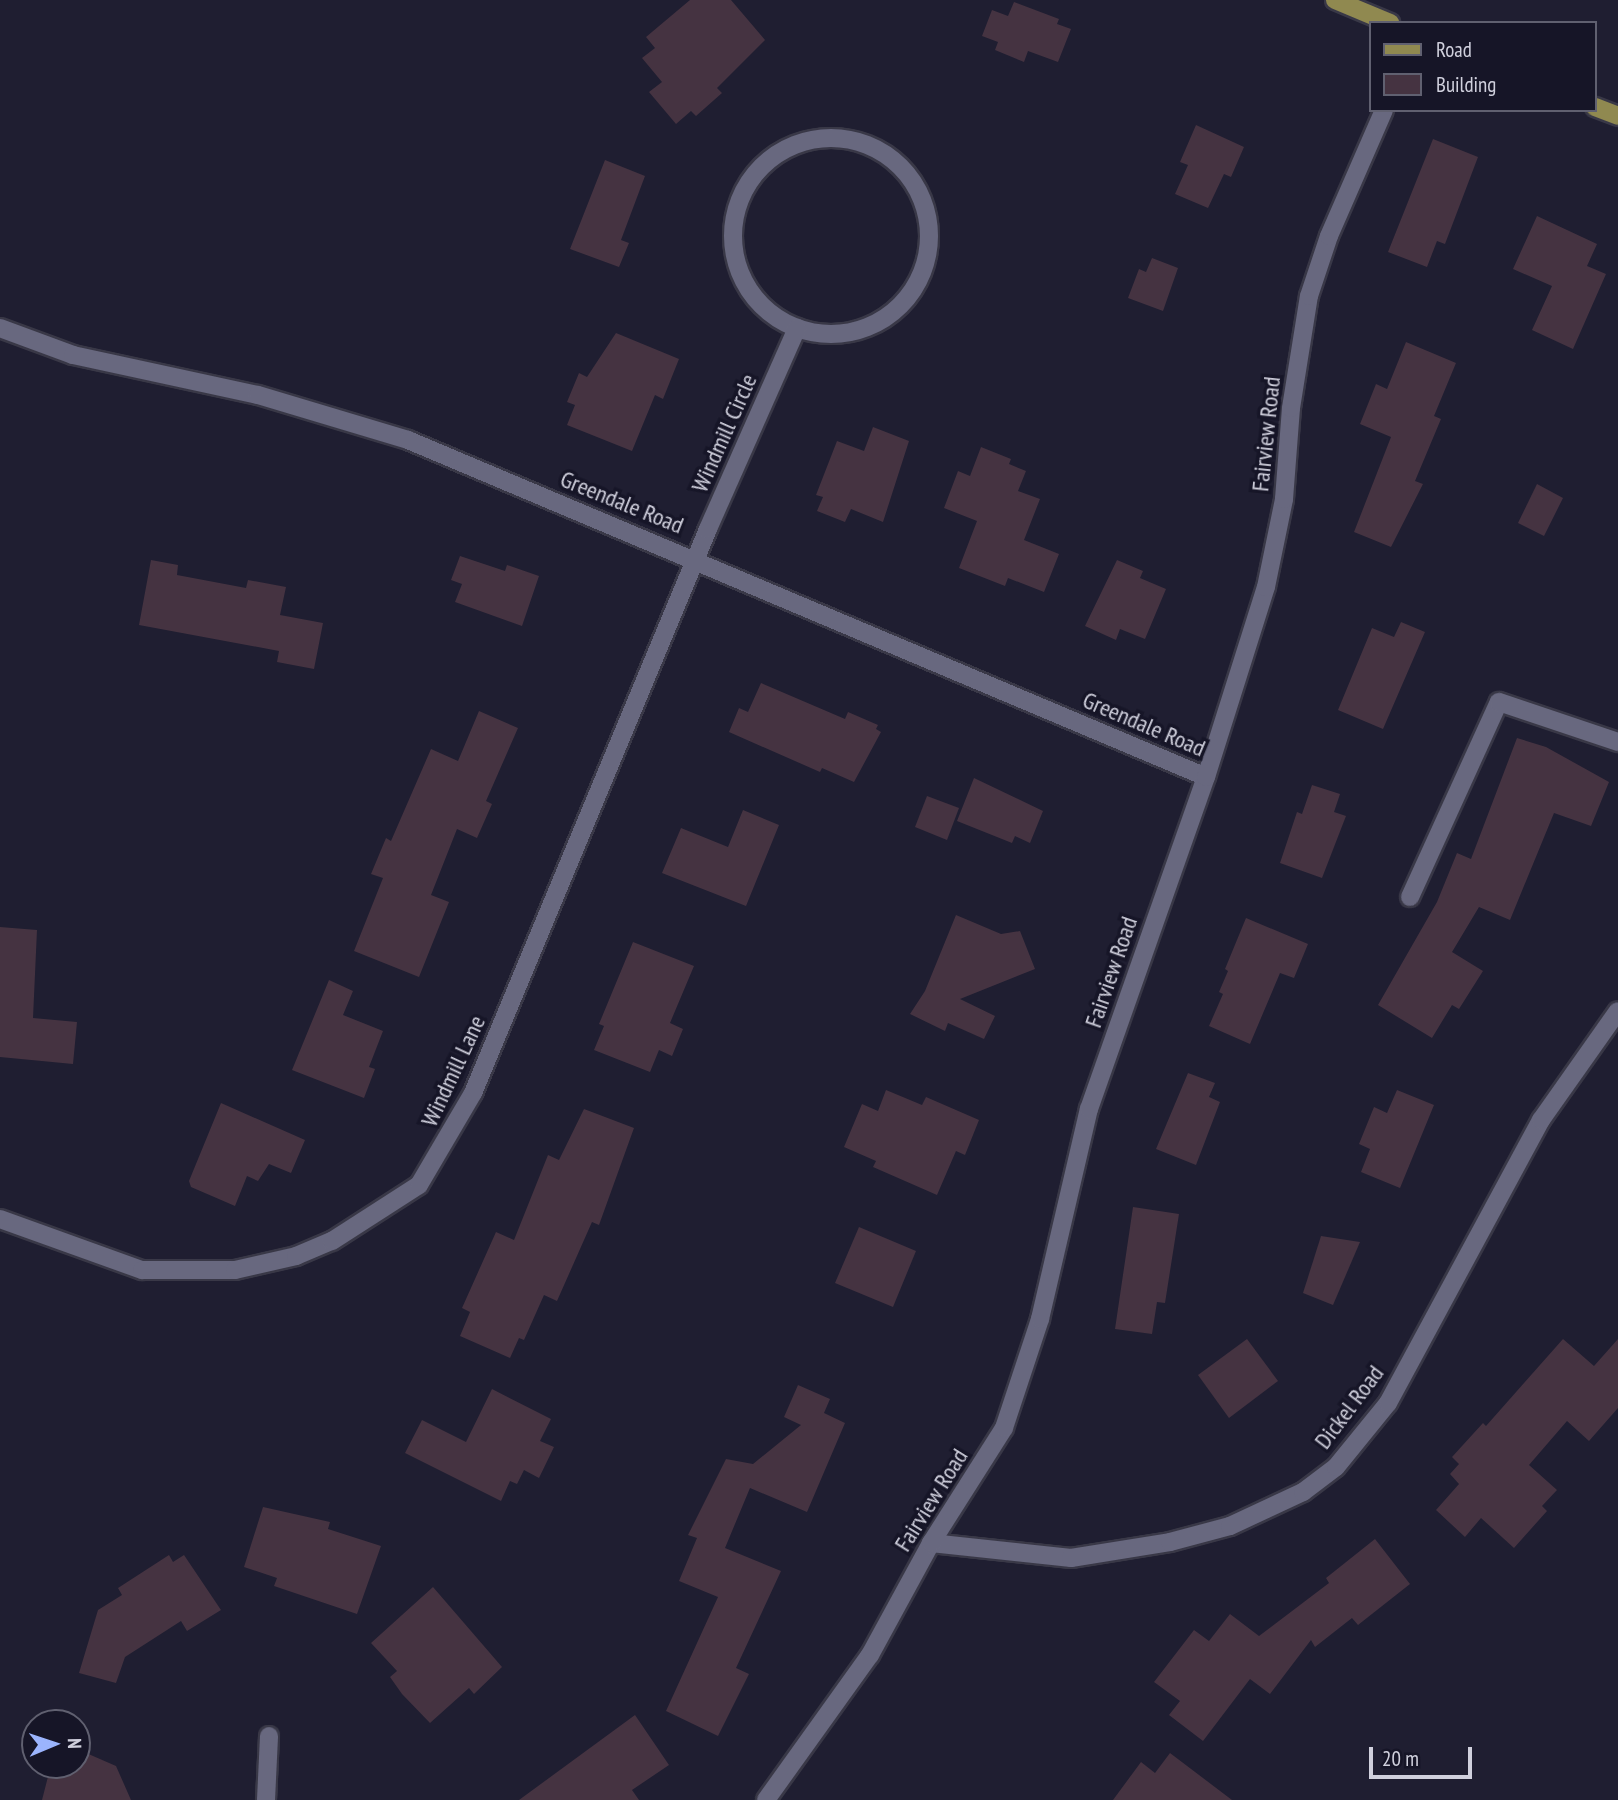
<!DOCTYPE html>
<style>
body{margin:0}
#map{position:relative;width:1618px;height:1800px;overflow:hidden;background:#1f1e31;font-family:"PT Sans Narrow",sans-serif}
div>[style]{position:absolute}
.building>*{inset:0;background:#453341}
.roads{filter:drop-shadow(2px 0 #393847) drop-shadow(-2px 0 #393847) drop-shadow(0 2px #393847) drop-shadow(0 -2px #393847)}
.service>*{height:18px;margin:-9px;padding:0 9px;transform-origin:9px;border-radius:9px;background:#68687f}
.minor>*{height:18px;margin:-9px;padding:0 9px;transform-origin:9px;border-radius:9px;background:#68687f}
.minor>.ring{margin:-9px;padding:0;box-sizing:content-box;background:none;border:18px solid #68687f;border-radius:50%}
.primary>*{height:18px;margin:-9px;padding:0 9px;transform-origin:9px;border-radius:9px;background:#908950}
span{translate:-50% -50%;white-space:nowrap;text-align:center;line-height:1.15;-webkit-text-stroke:7px #161527;paint-order:stroke}
.street-label{font-size:24px;color:#d0d0dd}
.legend{position:absolute;left:1369px;top:21px;width:228px;height:91px;box-sizing:border-box;background:#161527;border:2px solid #606070;margin:0;padding:9px 12px;list-style:none;font-size:21px;color:#d0d0dd}
.legend li{display:flex;align-items:center;gap:14px;height:35px}
.legend b{width:35px;border:2px solid #606070}
.north{position:absolute;left:21px;top:1709px;width:70px;height:70px;box-sizing:border-box;background:#161527;border:2px solid #606070;border-radius:50%;rotate:88deg;font-size:19px;font-weight:700;line-height:28px;text-align:center;color:#d0d0dd}
.north::after{content:'';display:block;margin:auto;width:24px;height:32px;background:#9bb4fd;clip-path:polygon(50% 0,100% 100%,50% 72%,0 100%)}
.scale{position:absolute;left:1369px;top:1747px;width:103px;height:32px;box-sizing:border-box;border:4px solid #d0d0dd;border-top:0;padding-left:9px;font-size:21px;line-height:24px;white-space:nowrap;color:#d0d0dd;-webkit-text-stroke:5px #161527;paint-order:stroke}
</style>
<div id="map">
<div class="building">
<i style="clip-path:polygon(690px 0,731px 0,765px 40px,717px 88px,722px 93px,696px 116px,691px 111px,676px 124px,649px 92px,662px 82px,642px 58px,655px 48px,646px 37px)"></i>
<i style="clip-path:polygon(1014px 2px,1059px 19px,1057px 24px,1071px 29px,1058px 62px,1028px 51px,1024px 62px,995px 50px,998px 42px,982px 36px,992px 10px,1008px 16px)"></i>
<i style="clip-path:polygon(1196px 125px,1244px 147px,1231px 177px,1224px 174px,1208px 208px,1175px 194px,1188px 165px,1180px 162px)"></i>
<i style="clip-path:polygon(1433px 139px,1478px 157px,1445px 244px,1437px 241px,1427px 267px,1388px 252px)"></i>
<i style="clip-path:polygon(605px 160px,645px 176px,621px 240px,629px 243px,619px 267px,570px 249px)"></i>
<i style="clip-path:polygon(1537px 216px,1597px 244px,1587px 266px,1606px 274px,1573px 349px,1532px 330px,1552px 286px,1513px 269px)"></i>
<i style="clip-path:polygon(1152px 258px,1178px 268px,1163px 311px,1128px 298px,1139px 269px,1146px 272px)"></i>
<i style="clip-path:polygon(616px 333px,679px 359px,663px 399px,655px 395px,632px 451px,567px 425px,575px 405px,567px 402px,579px 373px,587px 377px)"></i>
<i style="clip-path:polygon(1406px 342px,1456px 363px,1434px 416px,1441px 419px,1415px 481px,1423px 484px,1391px 547px,1354px 532px,1391px 437px,1360px 424px,1376px 384px,1387px 389px)"></i>
<i style="clip-path:polygon(873px 427px,909px 441px,883px 522px,851px 509px,845px 522px,817px 511px,823px 497px,816px 495px,837px 441px,864px 451px)"></i>
<i style="clip-path:polygon(981px 447px,1011px 459px,1009px 464px,1026px 471px,1018px 491px,1040px 499px,1024px 540px,1059px 554px,1044px 592px,1008px 578px,1005px 586px,959px 568px,977px 521px,944px 508px,958px 471px,970px 476px)"></i>
<i style="clip-path:polygon(1537px 484px,1563px 498px,1544px 536px,1518px 523px)"></i>
<i style="clip-path:polygon(460px 556px,505px 571px,507px 565px,539px 576px,522px 626px,455px 602px,462px 584px,451px 580px)"></i>
<i style="clip-path:polygon(151px 560px,178px 565px,177px 575px,246px 588px,248px 580px,286px 587px,280px 615px,323px 623px,314px 669px,277px 662px,279px 651px,139px 625px)"></i>
<i style="clip-path:polygon(1117px 560px,1143px 571px,1140px 578px,1166px 589px,1145px 639px,1120px 629px,1116px 640px,1085px 626px)"></i>
<i style="clip-path:polygon(1401px 622px,1425px 632px,1383px 729px,1338px 710px,1372px 628px,1394px 637px)"></i>
<i style="clip-path:polygon(761px 683px,845px 719px,848px 712px,878px 725px,876px 729px,881px 732px,854px 782px,822px 768px,820px 772px,729px 732px,739px 708px,748px 712px)"></i>
<i style="clip-path:polygon(479px 711px,518px 728px,486px 801px,492px 804px,477px 838px,457px 829px,431px 895px,449px 902px,419px 977px,354px 951px,383px 878px,371px 874px,386px 838px,391px 841px,431px 749px,458px 761px)"></i>
<i style="clip-path:polygon(1517px 738px,1546px 747px,1609px 782px,1591px 826px,1554px 813px,1510px 920px,1479px 907px,1452px 952px,1483px 971px,1459px 1009px,1452px 1005px,1432px 1038px,1378px 1005px,1437px 902px,1457px 853px,1471px 859px)"></i>
<i style="clip-path:polygon(974px 778px,1043px 811px,1030px 843px,1015px 836px,1012px 843px,957px 821px)"></i>
<i style="clip-path:polygon(1312px 785px,1340px 794px,1334px 812px,1346px 816px,1322px 878px,1280px 863px,1297px 812px,1302px 814px)"></i>
<i style="clip-path:polygon(927px 796px,959px 808px,947px 840px,915px 827px)"></i>
<i style="clip-path:polygon(743px 810px,779px 825px,746px 906px,662px 873px,681px 828px,728px 847px)"></i>
<i style="clip-path:polygon(956px 915px,1001px 934px,1020px 931px,1035px 969px,960px 999px,995px 1016px,984px 1039px,948px 1023px,945px 1031px,910px 1014px,925px 991px)"></i>
<i style="clip-path:polygon(1246px 918px,1308px 944px,1294px 978px,1280px 973px,1250px 1044px,1209px 1026px,1223px 994px,1219px 992px,1228px 971px,1225px 969px)"></i>
<i style="clip-path:polygon(0 927px,37px 930px,33px 1018px,77px 1022px,73px 1064px,0 1057px)"></i>
<i style="clip-path:polygon(633px 942px,694px 966px,670px 1023px,683px 1029px,672px 1056px,659px 1050px,650px 1072px,594px 1050px,604px 1026px,599px 1024px)"></i>
<i style="clip-path:polygon(329px 980px,353px 991px,343px 1015px,383px 1031px,369px 1067px,375px 1069px,364px 1098px,292px 1070px)"></i>
<i style="clip-path:polygon(1188px 1073px,1215px 1083px,1209px 1097px,1220px 1102px,1196px 1165px,1156px 1149px)"></i>
<i style="clip-path:polygon(886px 1090px,922px 1105px,926px 1097px,979px 1120px,965px 1155px,956px 1151px,937px 1195px,873px 1167px,876px 1161px,844px 1147px,862px 1104px,878px 1111px)"></i>
<i style="clip-path:polygon(1397px 1090px,1434px 1105px,1400px 1188px,1361px 1172px,1370px 1149px,1359px 1144px,1374px 1107px,1387px 1113px)"></i>
<i style="clip-path:polygon(221px 1103px,305px 1140px,291px 1173px,269px 1164px,258px 1181px,247px 1176px,235px 1206px,191px 1187px,189px 1181px)"></i>
<i style="clip-path:polygon(584px 1109px,634px 1128px,599px 1225px,592px 1222px,557px 1301px,544px 1295px,524px 1340px,519px 1338px,510px 1358px,460px 1336px,470px 1312px,462px 1308px,496px 1232px,514px 1240px,548px 1155px,559px 1160px)"></i>
<i style="clip-path:polygon(1133px 1207px,1179px 1214px,1165px 1303px,1157px 1302px,1152px 1334px,1115px 1329px)"></i>
<i style="clip-path:polygon(859px 1227px,916px 1251px,893px 1307px,835px 1283px)"></i>
<i style="clip-path:polygon(1321px 1236px,1360px 1242px,1333px 1305px,1303px 1293px)"></i>
<i style="clip-path:polygon(1247px 1339px,1278px 1381px,1229px 1418px,1198px 1375px)"></i>
<i style="clip-path:polygon(1563px 1339px,1594px 1366px,1618px 1339px,1618px 1408px,1589px 1441px,1567px 1421px,1529px 1465px,1557px 1490px,1542px 1506px,1547px 1511px,1514px 1548px,1481px 1518px,1465px 1537px,1436px 1510px,1459px 1484px,1450px 1474px,1459px 1464px,1452px 1457px,1483px 1423px,1486px 1426px)"></i>
<i style="clip-path:polygon(798px 1385px,830px 1399px,824px 1413px,845px 1423px,807px 1512px,750px 1488px,725px 1548px,781px 1571px,736px 1668px,749px 1674px,718px 1736px,666px 1711px,718px 1597px,679px 1581px,697px 1538px,688px 1535px,726px 1459px,753px 1464px,801px 1425px,784px 1417px)"></i>
<i style="clip-path:polygon(492px 1389px,551px 1419px,540px 1441px,554px 1447px,539px 1478px,524px 1470px,517px 1484px,510px 1481px,501px 1501px,405px 1453px,422px 1420px,466px 1442px)"></i>
<i style="clip-path:polygon(263px 1507px,330px 1522px,328px 1529px,381px 1546px,357px 1614px,274px 1586px,277px 1578px,244px 1567px)"></i>
<i style="clip-path:polygon(1375px 1539px,1410px 1584px,1358px 1625px,1352px 1618px,1315px 1647px,1311px 1640px,1270px 1694px,1250px 1679px,1203px 1741px,1169px 1715px,1180px 1701px,1154px 1682px,1194px 1630px,1209px 1641px,1230px 1614px,1259px 1636px,1329px 1583px,1326px 1578px)"></i>
<i style="clip-path:polygon(169px 1555px,173px 1562px,184px 1555px,221px 1610px,187px 1631px,181px 1621px,125px 1657px,116px 1683px,79px 1673px,98px 1610px,122px 1595px,118px 1588px)"></i>
<i style="clip-path:polygon(433px 1587px,502px 1667px,474px 1694px,469px 1688px,430px 1723px,402px 1694px,390px 1677px,397px 1671px,371px 1643px)"></i>
<i style="clip-path:polygon(635px 1715px,669px 1765px,632px 1790px,639px 1800px,519px 1800px)"></i>
<i style="clip-path:polygon(77px 1749px,116px 1766px,131px 1800px,42px 1800px,51px 1765px,77px 1765px)"></i>
<i style="clip-path:polygon(1170px 1753px,1232px 1800px,1113px 1800px,1141px 1762px,1155px 1773px)"></i>
</div>
<div class="roads">
<div class="service">
<i style="left:1410px;top:897px;width:214px;rotate:-65.5deg"></i>
<i style="left:1499px;top:702px;width:126px;rotate:18.6deg"></i>
</div>
<div class="minor">
<i class="ring" style="left:733px;top:138px;width:178px;height:178px"></i>
<i style="left:0;top:328px;width:78px;rotate:20.3deg"></i>
<i style="left:73px;top:355px;width:189px;rotate:12.2deg"></i>
<i style="left:258px;top:395px;width:157px;rotate:16.7deg"></i>
<i style="left:408px;top:440px;width:866px;rotate:22.89deg"></i>
<i style="left:0;top:1219px;width:151px;rotate:19.8deg"></i>
<i style="left:142px;top:1270px;width:93px"></i>
<i style="left:235px;top:1270px;width:63px;rotate:-12.9deg"></i>
<i style="left:296px;top:1256px;width:39px;rotate:-23deg"></i>
<i style="left:332px;top:1241px;width:103px;rotate:-32.8deg"></i>
<i style="left:419px;top:1185px;width:107px;rotate:-59.6deg"></i>
<i style="left:473px;top:1093px;width:611px;rotate:-67.38deg"></i>
<i style="left:708px;top:529px;width:220px;rotate:-66.1deg"></i>
<i style="left:931px;top:1543px;width:141px;rotate:6.1deg"></i>
<i style="left:1071px;top:1558px;width:100px;rotate:-9.2deg"></i>
<i style="left:1170px;top:1542px;width:62px;rotate:-14.9deg"></i>
<i style="left:1230px;top:1526px;width:81px;rotate:-25deg"></i>
<i style="left:1303px;top:1492px;width:41px;rotate:-37.1deg"></i>
<i style="left:1336px;top:1467px;width:82px;rotate:-50.9deg"></i>
<i style="left:1388px;top:1403px;width:322px;rotate:-61.6deg"></i>
<i style="left:1541px;top:1120px;width:133px;rotate:-54.8deg"></i>
<i style="left:266px;top:1800px;width:64px;rotate:-87.3deg"></i>
<i style="left:766px;top:1800px;width:178px;rotate:-54.4deg"></i>
<i style="left:870px;top:1655px;width:128px;rotate:-61.4deg"></i>
<i style="left:931px;top:1543px;width:136px;rotate:-57.6deg"></i>
<i style="left:1004px;top:1428px;width:115px;rotate:-71.7deg"></i>
<i style="left:1040px;top:1319px;width:216px;rotate:-76.9deg"></i>
<i style="left:1089px;top:1109px;width:352px;rotate:-70.6deg"></i>
<i style="left:1206px;top:777px;width:199px;rotate:-72.5deg"></i>
<i style="left:1266px;top:587px;width:90px;rotate:-78.4deg"></i>
<i style="left:1284px;top:499px;width:91px;rotate:-85.6deg"></i>
<i style="left:1291px;top:408px;width:113px;rotate:-80.9deg"></i>
<i style="left:1309px;top:296px;width:63px;rotate:-71.6deg"></i>
<i style="left:1329px;top:236px;width:137px;rotate:-66.4deg"></i>
</div>
<div class="primary">
<i style="left:1335px;top:0;width:60px;rotate:22.7deg"></i>
<i style="left:1595px;top:107px;width:25px;rotate:21deg"></i>
</div>
</div>
<div class="street-label">
<span style="left:724px;top:433px;rotate:-66deg">Windmill Circle</span>
<span style="left:1266px;top:434px;rotate:-84deg">Fairview Road</span>
<span style="left:622px;top:502px;rotate:22deg">Greendale Road</span>
<span style="left:1144px;top:724px;rotate:23deg">Greendale Road</span>
<span style="left:1111px;top:972px;rotate:-71deg">Fairview Road</span>
<span style="left:453px;top:1071px;rotate:-65deg">Windmill Lane</span>
<span style="left:1349px;top:1407px;rotate:-53deg">Dickel Road</span>
<span style="left:931px;top:1500px;rotate:-58deg">Fairview Road</span>
</div>
<ul class="legend">
<li><b style="height:9px;background:#908950"></b>Road</li>
<li><b style="height:19px;background:#453341"></b>Building</li>
</ul>
<div class="north">N</div>
<div class="scale">20 m</div>
</div>
